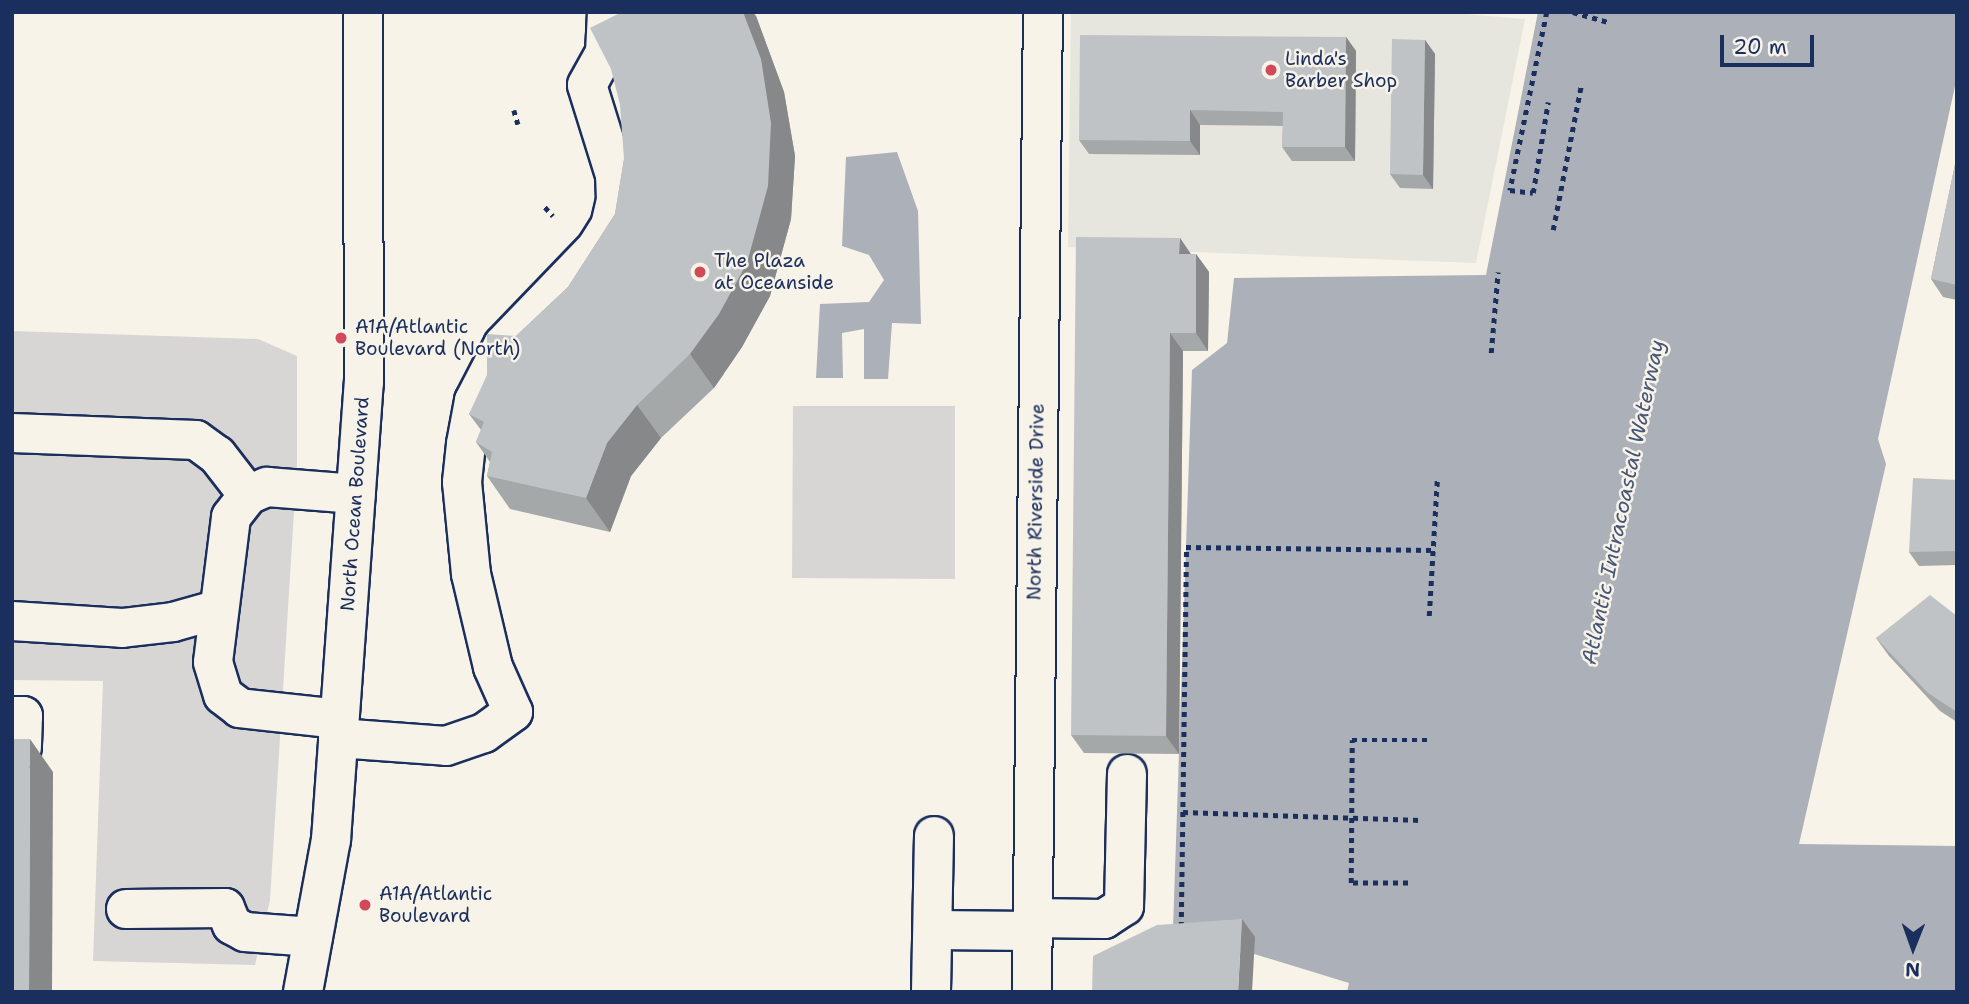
<!DOCTYPE html>
<style>
body{margin:0}
#map{position:relative;width:1969px;height:1004px;overflow:hidden;background:#f7f3e8;font-family:"Shantell Sans",sans-serif}
div>[style]{position:absolute}
.built>*{inset:0;background:#e6e5de}
.green>*{inset:0;background:#d7d6d4}
.water>*{inset:0;background:#acb0b9}
.path>*{height:4.5px;margin-top:-2.25px;transform-origin:0;background:repeating-linear-gradient(90deg,#1b2f5e 0 5px,transparent 0 10px)}
.roads{filter:drop-shadow(2px 0 #1b2f5e) drop-shadow(-2px 0 #1b2f5e) drop-shadow(0 2px #1b2f5e) drop-shadow(0 -2px #1b2f5e)}
.minor>*{height:38px;margin:-19px;padding:0 19px;transform-origin:19px;border-radius:19px;background:#f7f3e8}
.major>*{height:38px;margin:-19px;padding:0 19px;transform-origin:19px;border-radius:19px;background:#f7f3e8}
.wall>*{inset:0;background:#a5a8a9}
.shaded-wall>*{inset:0;background:#86888a}
.building>*{inset:0;background:#c0c3c5}
.dots>*{width:19px;height:19px;translate:-50% -50%;box-sizing:border-box;border:4px solid #f7f3e8;border-radius:50%}
span{translate:-50% -50%;white-space:nowrap;text-align:center;line-height:1.15;-webkit-text-stroke:5px #f7f3e8;paint-order:stroke}
.poi-label{font-size:19px;color:#1b2f5e}
.left{translate:0 -50%;text-align:left}
.street-label{font-size:19px;color:#1b2f5e}
.water-label{font-size:21px;color:#465679;font-style:italic}
.frame{position:absolute;inset:0;border:14px solid #1b2f5e;pointer-events:none}
.north{position:absolute;left:1878px;top:913px;width:70px;height:70px;-webkit-text-stroke:5px #f7f3e8;paint-order:stroke;rotate:181deg;font-size:19px;font-weight:700;line-height:28px;text-align:center;color:#1b2f5e}
.north::after{content:'';display:block;margin:auto;width:24px;height:32px;background:#1b2f5e;clip-path:polygon(50% 0,100% 100%,50% 72%,0 100%)}
.scale{position:absolute;left:1720px;top:35px;width:94px;height:32px;box-sizing:border-box;border:4px solid #1b2f5e;border-top:0;padding-left:9px;font-size:21px;line-height:24px;white-space:nowrap;color:#1b2f5e;-webkit-text-stroke:5px #f7f3e8;paint-order:stroke}
</style>
<div id="map">
<div class="built">
<i style="clip-path:polygon(1071px 12px,1441px 12px,1525px 19px,1476px 263px,1068px 247px)"></i>
</div>
<div class="green">
<i style="clip-path:polygon(12px 331px,258px 339px,297px 356px,297px 463px,270px 900px,255px 965px,93px 961px,103px 681px,12px 680px)"></i>
<i style="clip-path:polygon(793px 406px,955px 406px,955px 579px,792px 578px)"></i>
</div>
<div class="water">
<i style="clip-path:polygon(1538px 12px,1957px 12px,1957px 77px,1878px 439px,1886px 464px,1799px 844px,1957px 846px,1957px 992px,1347px 992px,1349px 983px,1173px 929px,1192px 370px,1227px 343px,1234px 278px,1486px 275px)"></i>
<i style="clip-path:polygon(897px 152px,918px 211px,921px 324px,892px 323px,888px 379px,864px 379px,864px 329px,842px 333px,843px 378px,816px 378px,820px 304px,869px 302px,884px 280px,869px 255px,842px 246px,846px 157px)"></i>
</div>
<div class="path">
<i style="left:1547px;top:12px;width:182px;rotate:101.7deg"></i>
<i style="left:1510px;top:190px;width:23px;rotate:7deg"></i>
<i style="left:1533px;top:193px;width:92px;rotate:-80.6deg"></i>
<i style="left:1573px;top:12px;width:37px;rotate:16deg"></i>
<i style="left:514px;top:110px;width:15px;rotate:74deg"></i>
<i style="left:545px;top:207px;width:12px;rotate:48deg"></i>
<i style="left:1553px;top:230px;width:147px;rotate:-79deg"></i>
<i style="left:1491px;top:353px;width:81px;rotate:-85.1deg"></i>
<i style="left:1429px;top:616px;width:136px;rotate:-86.6deg"></i>
<i style="left:1183px;top:812px;width:238px;rotate:1.9deg"></i>
<i style="left:1408px;top:883px;width:57px;rotate:180deg"></i>
<i style="left:1351px;top:883px;width:143px;rotate:-89.6deg"></i>
<i style="left:1352px;top:740px;width:77px"></i>
<i style="left:1181px;top:927px;width:380px;rotate:-89.2deg"></i>
<i style="left:1186px;top:547px;width:248px;rotate:0.7deg"></i>
</div>
<div class="roads">
<div class="minor">
<i style="left:607px;top:12px;width:41px;rotate:92.8deg"></i>
<i style="left:605px;top:53px;width:33px;rotate:-29deg"></i>
<i style="left:634px;top:37px;width:39px;rotate:-40deg"></i>
<i style="left:12px;top:433px;width:184px;rotate:2.2deg"></i>
<i style="left:196px;top:440px;width:26px;rotate:36deg"></i>
<i style="left:217px;top:455px;width:51px;rotate:52.2deg"></i>
<i style="left:12px;top:621px;width:110px;rotate:3.6deg"></i>
<i style="left:122px;top:628px;width:51px;rotate:-6.7deg"></i>
<i style="left:173px;top:622px;width:48px;rotate:-15.8deg"></i>
<i style="left:12px;top:716px;width:11px"></i>
<i style="left:23px;top:716px;width:32px;rotate:92deg"></i>
<i style="left:339px;top:719px;width:100px;rotate:-173.7deg"></i>
<i style="left:240px;top:708px;width:21px;rotate:-143deg"></i>
<i style="left:223px;top:695px;width:34px;rotate:-107deg"></i>
<i style="left:213px;top:662px;width:146px;rotate:-82.9deg"></i>
<i style="left:231px;top:517px;width:28px;rotate:-52deg"></i>
<i style="left:248px;top:495px;width:21px;rotate:-23deg"></i>
<i style="left:267px;top:487px;width:89px;rotate:4.5deg"></i>
<i style="left:338px;top:738px;width:108px;rotate:4.2deg"></i>
<i style="left:446px;top:746px;width:40px;rotate:-18.9deg"></i>
<i style="left:484px;top:733px;width:36px;rotate:-36deg"></i>
<i style="left:513px;top:712px;width:49px;rotate:-114deg"></i>
<i style="left:493px;top:667px;width:96px;rotate:-103.3deg"></i>
<i style="left:471px;top:574px;width:92px;rotate:-95.6deg"></i>
<i style="left:462px;top:482px;width:38px;rotate:-84deg"></i>
<i style="left:466px;top:444px;width:44px;rotate:-79.5deg"></i>
<i style="left:474px;top:401px;width:63px;rotate:-62.6deg"></i>
<i style="left:503px;top:345px;width:134px;rotate:-46.2deg"></i>
<i style="left:596px;top:248px;width:26px;rotate:-58deg"></i>
<i style="left:610px;top:226px;width:26px;rotate:-77deg"></i>
<i style="left:616px;top:201px;width:26px;rotate:-92deg"></i>
<i style="left:615px;top:175px;width:94px;rotate:-107.3deg"></i>
<i style="left:587px;top:85px;width:37px;rotate:-61deg"></i>
<i style="left:126px;top:909px;width:99px;rotate:-0.6deg"></i>
<i style="left:225px;top:908px;width:18px;rotate:68deg"></i>
<i style="left:232px;top:925px;width:15px;rotate:28deg"></i>
<i style="left:245px;top:932px;width:68px;rotate:4.2deg"></i>
<i style="left:1032px;top:918px;width:72px;rotate:0.8deg"></i>
<i style="left:1104px;top:919px;width:24px;rotate:-33deg"></i>
<i style="left:1124px;top:906px;width:132px;rotate:-88.7deg"></i>
<i style="left:933px;top:930px;width:99px;rotate:0.6deg"></i>
<i style="left:931px;top:992px;width:156px;rotate:-88.9deg"></i>
<i style="left:1032px;top:992px;width:980px;rotate:-89.36deg"></i>
</div>
<div class="major">
<i style="left:303px;top:992px;width:155px;rotate:-79.6deg"></i>
<i style="left:331px;top:840px;width:458px;rotate:-85.9deg"></i>
<i style="left:364px;top:383px;width:371px;rotate:-90.2deg"></i>
</div>
</div>
<div class="wall">
<i style="clip-path:polygon(756px 16px,784px 92px,795px 156px,791px 219px,770px 296px,742px 347px,714px 388px,661px 438px,631px 476px,610px 532px,510px 509px,487px 476px,490px 462px,476px 442px,481px 430px,469px 414px,516px 336px,568px 287px,615px 214px,624px 159px)"></i>
<i style="clip-path:polygon(1346px 37px,1356px 51px,1355px 161px,1292px 161px,1282px 147px,1283px 126px,1200px 125px,1200px 155px,1089px 154px,1079px 140px)"></i>
<i style="clip-path:polygon(1425px 40px,1435px 54px,1433px 189px,1400px 188px,1390px 174px)"></i>
<i style="clip-path:polygon(1957px 155px,1957px 300px,1943px 297px,1931px 279px)"></i>
<i style="clip-path:polygon(1180px 238px,1191px 254px,1196px 254px,1209px 272px,1208px 351px,1183px 351px,1179px 754px,1084px 753px,1071px 735px)"></i>
<i style="clip-path:polygon(1957px 480px,1957px 565px,1919px 566px,1909px 552px)"></i>
<i style="clip-path:polygon(1957px 616px,1957px 722px,1940px 711px,1889px 656px,1876px 638px)"></i>
</div>
<div class="shaded-wall">
<i style="clip-path:polygon(743px 12px,753px 12px,756px 16px,784px 92px,795px 156px,791px 219px,770px 296px,742px 347px,714px 388px,690px 354px)"></i>
<i style="clip-path:polygon(1346px 37px,1356px 51px,1355px 161px,1345px 147px)"></i>
<i style="clip-path:polygon(1425px 40px,1435px 54px,1433px 189px,1423px 175px)"></i>
<i style="clip-path:polygon(1190px 110px,1200px 125px,1200px 155px,1190px 141px)"></i>
<i style="clip-path:polygon(1180px 238px,1192px 256px,1179px 254px)"></i>
<i style="clip-path:polygon(1196px 254px,1209px 272px,1208px 351px,1196px 333px)"></i>
<i style="clip-path:polygon(1170px 333px,1183px 351px,1179px 754px,1166px 736px)"></i>
<i style="clip-path:polygon(637px 405px,661px 438px,631px 476px,610px 532px,586px 498px,607px 443px)"></i>
<i style="clip-path:polygon(30px 739px,53px 772px,52px 992px,29px 992px)"></i>
<i style="clip-path:polygon(1242px 919px,1255px 937px,1252px 992px,1238px 992px)"></i>
</div>
<div class="building">
<i style="clip-path:polygon(622px 12px,743px 12px,761px 59px,771px 123px,768px 186px,747px 263px,719px 314px,690px 354px,637px 405px,607px 443px,586px 498px,487px 476px,492px 452px,476px 442px,484px 422px,469px 414px,487px 375px,487px 334px,516px 336px,568px 287px,615px 214px,624px 159px,620px 105px,611px 69px,590px 28px)"></i>
<i style="clip-path:polygon(1080px 35px,1346px 37px,1345px 147px,1282px 147px,1283px 112px,1190px 110px,1190px 141px,1079px 140px)"></i>
<i style="clip-path:polygon(1392px 39px,1425px 40px,1423px 175px,1390px 174px)"></i>
<i style="clip-path:polygon(1957px 155px,1957px 285px,1931px 279px)"></i>
<i style="clip-path:polygon(1076px 237px,1180px 238px,1179px 254px,1196px 254px,1196px 333px,1170px 333px,1166px 736px,1071px 735px)"></i>
<i style="clip-path:polygon(1913px 478px,1957px 480px,1957px 551px,1909px 552px)"></i>
<i style="clip-path:polygon(1930px 595px,1957px 616px,1957px 712px,1928px 693px,1876px 638px)"></i>
<i style="clip-path:polygon(12px 739px,30px 739px,29px 992px,12px 992px)"></i>
<i style="clip-path:polygon(1242px 919px,1238px 992px,1092px 992px,1093px 956px,1157px 925px)"></i>
</div>
<div class="dots">
<i style="left:1271px;top:70px;background:#d1495b"></i>
<i style="left:700px;top:272px;background:#d1495b"></i>
<i style="left:341px;top:338px;background:#d1495b"></i>
<i style="left:365px;top:905px;background:#d1495b"></i>
</div>
<div class="poi-label">
<span class="left" style="left:1285px;top:70px">Linda's<br>Barber Shop</span>
<span class="left" style="left:714px;top:272px">The Plaza<br>at Oceanside</span>
<span class="left" style="left:355px;top:338px">A1A/Atlantic<br>Boulevard (North)</span>
<span class="left" style="left:379px;top:905px">A1A/Atlantic<br>Boulevard</span>
</div>
<div class="street-label">
<span style="left:1036px;top:502px;rotate:-89deg">North Riverside Drive</span>
<span style="left:355px;top:504px;rotate:-86deg">North Ocean Boulevard</span>
</div>
<div class="water-label">
<span style="left:1623px;top:502px;rotate:-78deg">Atlantic Intracoastal Waterway</span>
</div>
<div class="frame"></div>
<div class="north">N</div>
<div class="scale">20 m</div>
</div>
